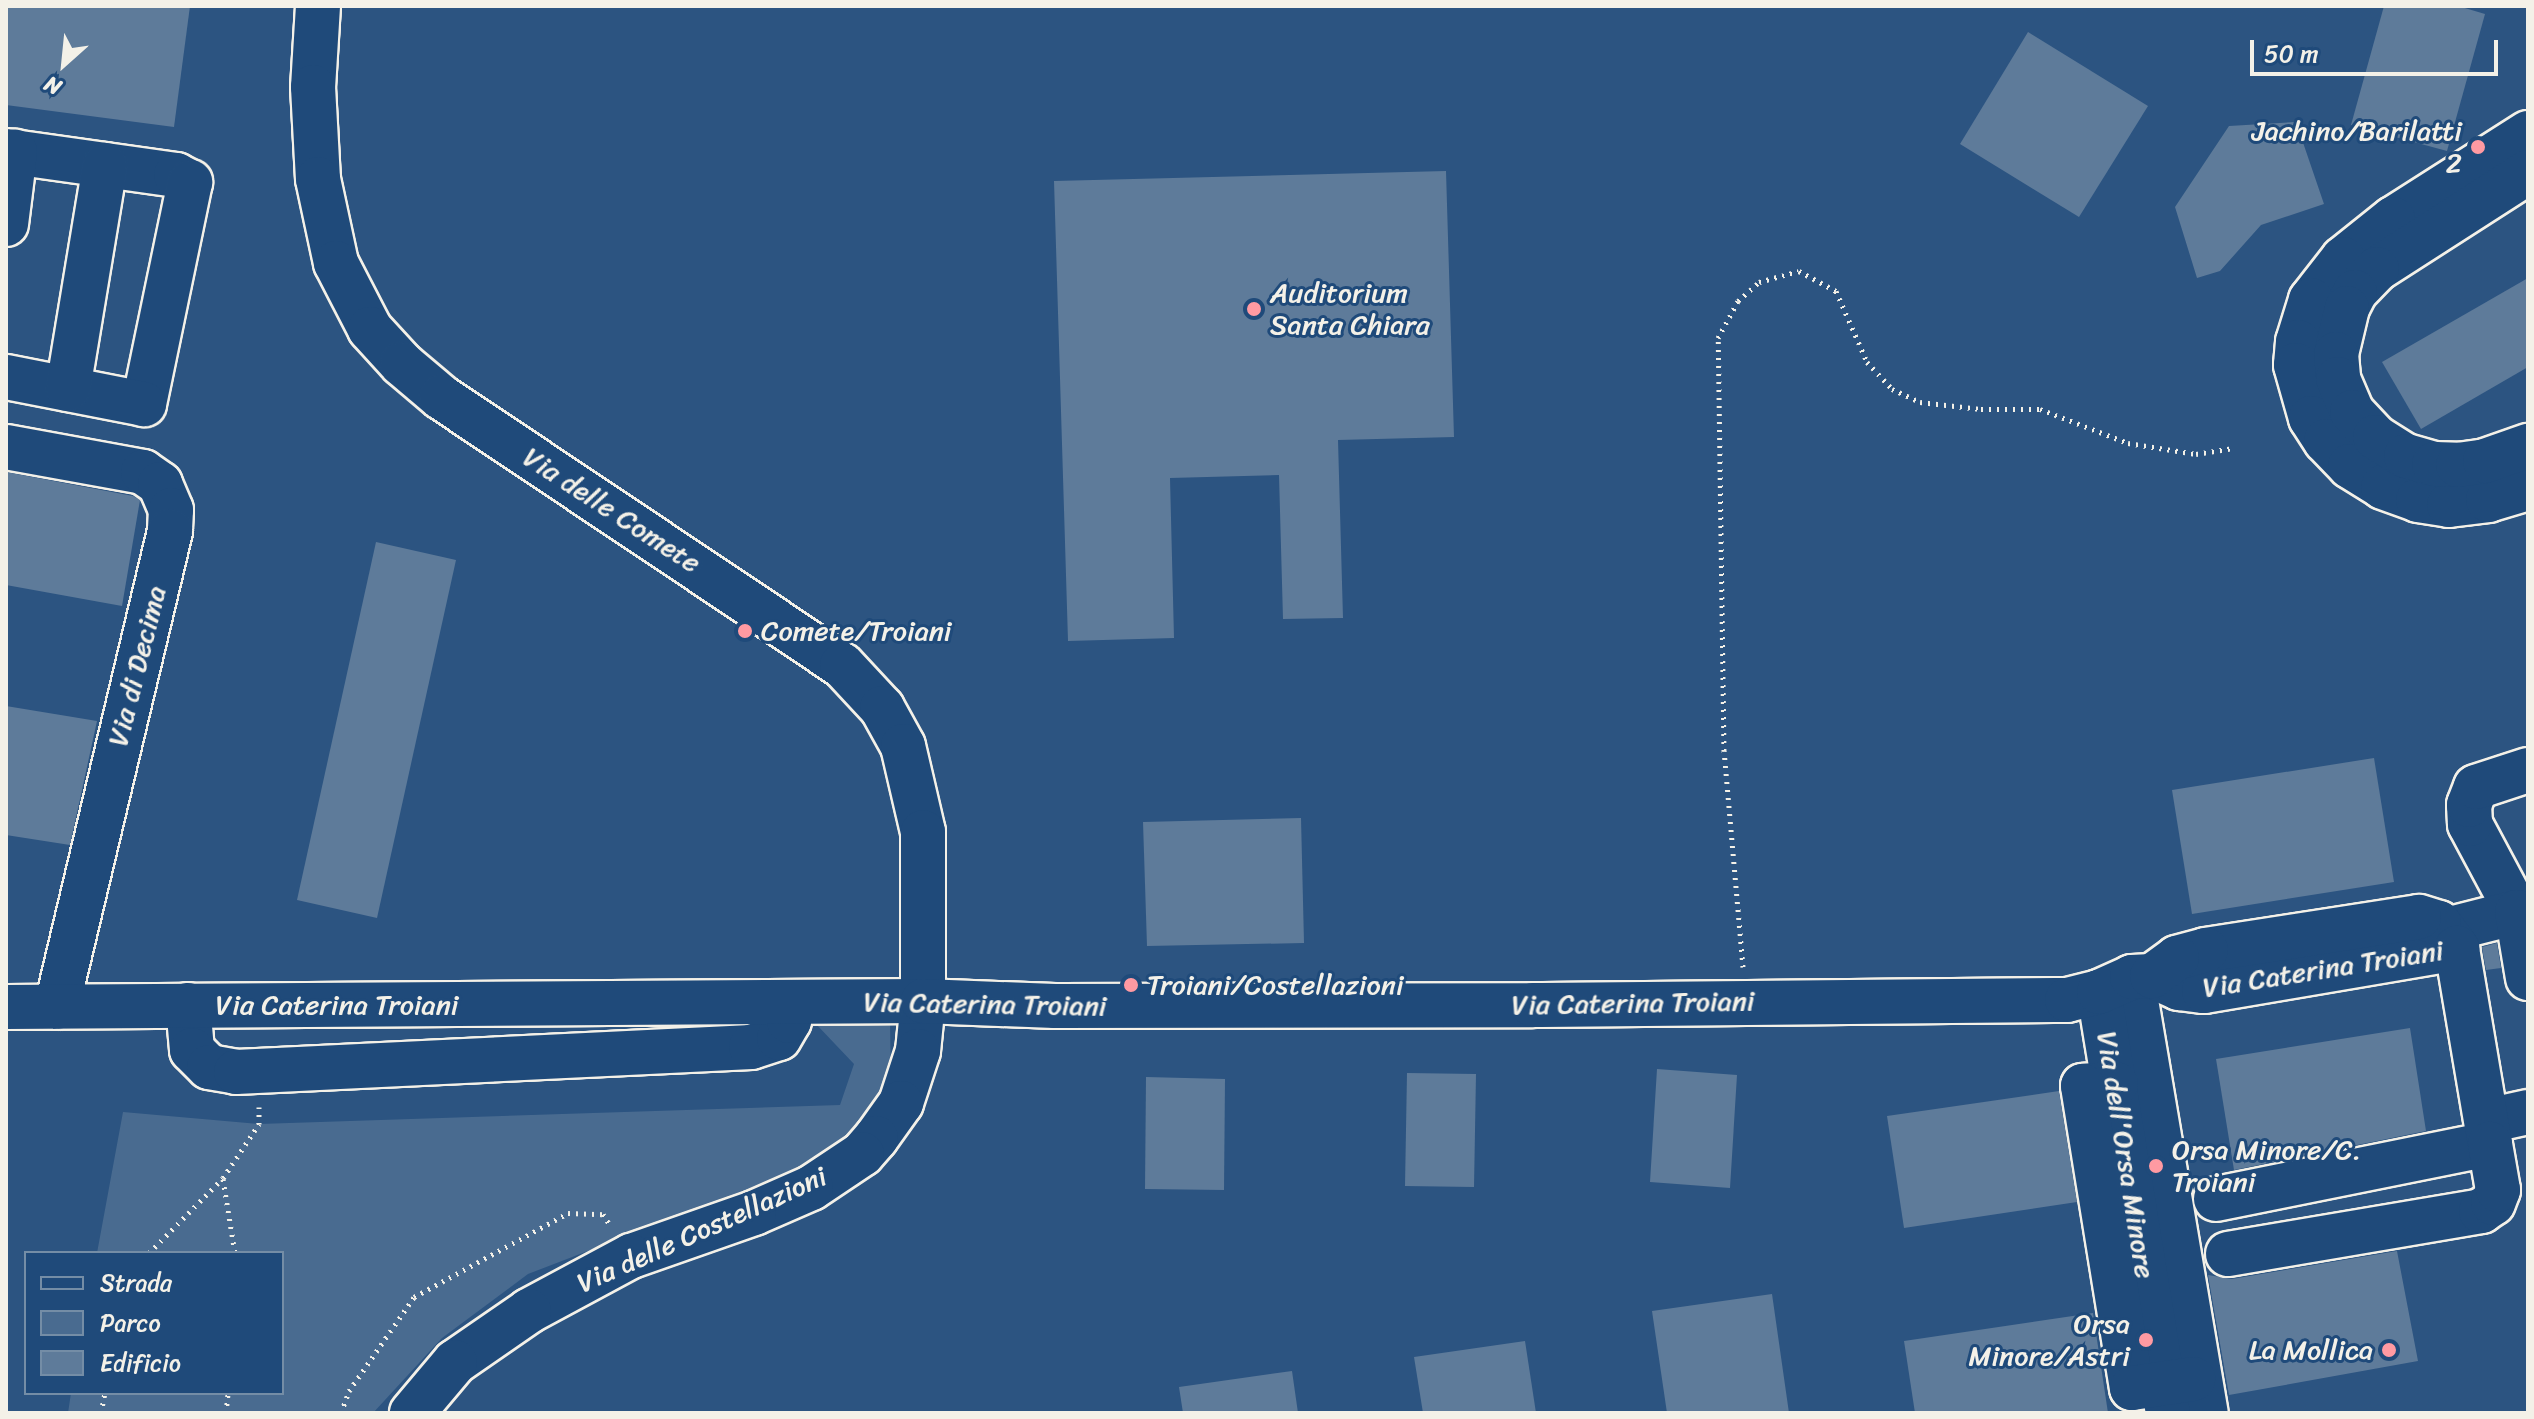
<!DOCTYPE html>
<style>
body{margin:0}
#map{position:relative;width:2534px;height:1419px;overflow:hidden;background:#2c5481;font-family:Sriracha,sans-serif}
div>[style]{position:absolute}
.green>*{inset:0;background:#496b90}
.building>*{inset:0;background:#5e7b9a}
.path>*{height:5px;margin-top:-2.5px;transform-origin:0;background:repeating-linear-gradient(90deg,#f4f1e8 0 2px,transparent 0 8px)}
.roads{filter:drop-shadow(2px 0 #f4f1e8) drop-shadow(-2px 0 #f4f1e8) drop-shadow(0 2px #f4f1e8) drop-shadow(0 -2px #f4f1e8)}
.minor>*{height:44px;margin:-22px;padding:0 22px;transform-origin:22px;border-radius:22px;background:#1f4a7a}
.dots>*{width:22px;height:22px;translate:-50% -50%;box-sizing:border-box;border:4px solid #1f4a7a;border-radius:50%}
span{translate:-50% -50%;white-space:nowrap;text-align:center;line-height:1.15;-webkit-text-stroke:6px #1f4a7a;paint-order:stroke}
.poi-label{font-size:28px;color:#f4f1e8}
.right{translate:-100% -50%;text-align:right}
.left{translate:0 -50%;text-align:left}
.street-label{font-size:28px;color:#f4f1e8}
.frame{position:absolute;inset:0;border:8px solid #f4f1e8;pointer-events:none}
.legend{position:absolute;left:24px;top:1251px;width:260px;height:144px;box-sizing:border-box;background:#1f4a7a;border:2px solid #748da6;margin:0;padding:10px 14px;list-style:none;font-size:24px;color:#f4f1e8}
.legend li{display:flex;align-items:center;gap:16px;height:40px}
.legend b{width:40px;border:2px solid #748da6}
.north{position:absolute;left:24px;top:24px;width:80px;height:80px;-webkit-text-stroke:6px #1f4a7a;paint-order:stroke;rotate:207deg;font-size:22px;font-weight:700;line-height:32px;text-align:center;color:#f4f1e8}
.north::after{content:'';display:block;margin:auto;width:28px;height:36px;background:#f4f1e8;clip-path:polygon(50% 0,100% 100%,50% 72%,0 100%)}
.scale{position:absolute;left:2250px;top:40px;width:248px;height:36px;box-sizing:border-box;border:4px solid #f4f1e8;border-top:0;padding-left:10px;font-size:24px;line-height:28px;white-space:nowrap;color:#f4f1e8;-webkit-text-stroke:6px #1f4a7a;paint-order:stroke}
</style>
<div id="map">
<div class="green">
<i style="clip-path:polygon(890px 1021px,891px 1084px,830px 1158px,528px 1274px,442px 1338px,373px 1413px,68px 1413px,71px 1393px,282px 1393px,282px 1253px,97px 1253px,123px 1112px,259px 1124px,840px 1105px,854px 1064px,816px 1024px)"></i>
</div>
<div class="building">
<i style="clip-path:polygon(6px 6px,190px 6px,174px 127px,6px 105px)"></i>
<i style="clip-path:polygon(2384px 6px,2458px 6px,2485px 14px,2447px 151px,2351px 125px)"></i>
<i style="clip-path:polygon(2028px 32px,2148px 106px,2079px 217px,1960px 144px)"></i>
<i style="clip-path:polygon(2296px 122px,2324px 204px,2261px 225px,2220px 271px,2197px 278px,2175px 207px,2229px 126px)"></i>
<i style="clip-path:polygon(1446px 171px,1454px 437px,1338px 440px,1343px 618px,1283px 619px,1279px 475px,1170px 478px,1174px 638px,1068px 641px,1054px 181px)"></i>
<i style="clip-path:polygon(2528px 278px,2528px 367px,2421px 429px,2382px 362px)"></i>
<i style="clip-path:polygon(6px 472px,133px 496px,140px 500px,122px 606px,6px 585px)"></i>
<i style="clip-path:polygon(376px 542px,456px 560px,377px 918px,297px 900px)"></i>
<i style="clip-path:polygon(6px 706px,97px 721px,70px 845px,6px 835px)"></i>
<i style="clip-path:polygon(2374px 758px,2394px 882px,2192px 914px,2172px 790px)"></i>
<i style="clip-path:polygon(1301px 818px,1304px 943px,1147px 946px,1143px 822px)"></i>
<i style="clip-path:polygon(2497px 943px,2501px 968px,2486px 970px,2482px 947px)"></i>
<i style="clip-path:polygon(2410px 1028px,2426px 1131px,2234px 1170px,2216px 1059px)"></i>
<i style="clip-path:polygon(1657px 1069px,1737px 1075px,1730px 1188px,1650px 1182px)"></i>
<i style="clip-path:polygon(1407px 1073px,1476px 1074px,1474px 1187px,1405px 1186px)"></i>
<i style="clip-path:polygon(1146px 1077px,1225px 1079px,1224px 1190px,1145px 1189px)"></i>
<i style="clip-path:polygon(2059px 1091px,2077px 1202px,1904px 1228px,1887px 1116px)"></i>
<i style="clip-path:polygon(2397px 1251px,2418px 1361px,2229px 1395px,2208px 1275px,2232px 1279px)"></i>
<i style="clip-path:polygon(1772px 1294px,1789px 1413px,1667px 1413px,1652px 1311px)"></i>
<i style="clip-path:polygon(2093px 1313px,2108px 1413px,1915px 1413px,1904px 1341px)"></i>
<i style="clip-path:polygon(1525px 1341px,1536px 1413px,1423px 1413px,1414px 1357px)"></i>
<i style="clip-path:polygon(1292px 1371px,1298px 1413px,1183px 1413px,1179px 1387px)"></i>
</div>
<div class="path">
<i style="left:1743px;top:967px;width:217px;rotate:-95deg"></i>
<i style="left:1724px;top:751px;width:413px;rotate:-90.8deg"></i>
<i style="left:1718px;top:338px;width:42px;rotate:-61.6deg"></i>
<i style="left:1738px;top:301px;width:28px;rotate:-42deg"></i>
<i style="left:1759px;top:282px;width:41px;rotate:-15.4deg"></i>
<i style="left:1799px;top:271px;width:42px;rotate:28.4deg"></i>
<i style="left:1836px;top:291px;width:77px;rotate:66.4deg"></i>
<i style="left:1867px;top:362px;width:37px;rotate:47deg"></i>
<i style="left:1892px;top:389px;width:31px;rotate:25deg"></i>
<i style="left:1920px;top:402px;width:61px;rotate:6.5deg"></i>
<i style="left:1981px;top:409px;width:59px"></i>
<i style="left:2040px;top:409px;width:94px;rotate:21.1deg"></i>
<i style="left:2128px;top:443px;width:69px;rotate:9.2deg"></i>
<i style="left:2196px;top:454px;width:38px;rotate:-9deg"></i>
<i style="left:223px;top:1179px;width:75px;rotate:80.8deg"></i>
<i style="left:149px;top:1253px;width:105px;rotate:-45.4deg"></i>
<i style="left:223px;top:1178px;width:65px;rotate:-56.3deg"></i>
<i style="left:259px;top:1124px;width:17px;rotate:-90deg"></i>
<i style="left:101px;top:1413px;width:20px;rotate:-79deg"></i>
<i style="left:226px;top:1413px;width:20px;rotate:-84deg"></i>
<i style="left:341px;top:1413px;width:23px;rotate:-70deg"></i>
<i style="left:349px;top:1391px;width:114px;rotate:-55.3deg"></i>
<i style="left:414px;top:1297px;width:175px;rotate:-28.6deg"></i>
<i style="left:568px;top:1213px;width:35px;rotate:2deg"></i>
<i style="left:603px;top:1214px;width:13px;rotate:58deg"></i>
</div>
<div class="roads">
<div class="minor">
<i style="left:318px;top:6px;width:81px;rotate:93.5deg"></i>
<i style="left:313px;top:87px;width:92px;rotate:86.9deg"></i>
<i style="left:318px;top:179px;width:86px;rotate:77.9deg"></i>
<i style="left:336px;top:263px;width:74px;rotate:62.7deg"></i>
<i style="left:370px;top:329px;width:47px;rotate:47.6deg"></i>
<i style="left:402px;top:364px;width:51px;rotate:40.2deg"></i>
<i style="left:441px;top:397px;width:482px;rotate:33.8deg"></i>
<i style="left:842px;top:665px;width:59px;rotate:47.1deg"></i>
<i style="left:882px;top:708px;width:43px;rotate:61.1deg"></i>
<i style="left:903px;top:746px;width:88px;rotate:76.9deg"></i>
<i style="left:923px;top:832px;width:169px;rotate:90deg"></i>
<i style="left:923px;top:1001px;width:50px;rotate:95.7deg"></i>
<i style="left:918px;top:1051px;width:55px;rotate:108.1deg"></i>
<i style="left:901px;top:1103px;width:43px;rotate:125.5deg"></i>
<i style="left:876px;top:1138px;width:21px;rotate:131deg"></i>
<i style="left:862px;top:1154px;width:61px;rotate:146.3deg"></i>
<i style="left:811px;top:1188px;width:62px;rotate:156.3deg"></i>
<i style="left:754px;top:1213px;width:130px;rotate:160.7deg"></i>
<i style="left:631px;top:1256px;width:116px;rotate:151.7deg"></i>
<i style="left:529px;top:1311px;width:90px;rotate:145.4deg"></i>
<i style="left:455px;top:1362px;width:67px;rotate:130.1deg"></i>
<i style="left:2528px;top:133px;width:160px;rotate:147.5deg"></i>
<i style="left:2393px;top:219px;width:64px;rotate:141.3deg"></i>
<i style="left:2343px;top:259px;width:52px;rotate:128deg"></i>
<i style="left:2311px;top:300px;width:44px;rotate:107.2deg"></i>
<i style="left:2298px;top:342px;width:23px;rotate:95deg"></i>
<i style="left:2296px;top:365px;width:55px;rotate:74.2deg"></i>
<i style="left:2311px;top:418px;width:27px;rotate:57deg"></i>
<i style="left:2326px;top:441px;width:35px;rotate:46deg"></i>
<i style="left:2350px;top:466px;width:39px;rotate:32deg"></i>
<i style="left:2383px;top:487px;width:37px;rotate:20deg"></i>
<i style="left:2418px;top:500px;width:31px;rotate:9deg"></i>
<i style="left:2449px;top:505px;width:39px;rotate:-7deg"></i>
<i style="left:2488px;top:500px;width:42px;rotate:-16.7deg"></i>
<i style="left:6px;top:151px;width:172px;rotate:8deg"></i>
<i style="left:176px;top:175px;width:16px;rotate:27deg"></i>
<i style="left:190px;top:182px;width:227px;rotate:101.7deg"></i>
<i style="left:144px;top:404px;width:141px;rotate:-168.9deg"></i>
<i style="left:2528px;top:172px;width:179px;rotate:147.3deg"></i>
<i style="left:2377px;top:269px;width:32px;rotate:134deg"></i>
<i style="left:2355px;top:292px;width:18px;rotate:117deg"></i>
<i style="left:2347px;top:308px;width:47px;rotate:103.4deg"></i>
<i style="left:2336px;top:354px;width:25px;rotate:85deg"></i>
<i style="left:2338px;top:379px;width:36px;rotate:67deg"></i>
<i style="left:2352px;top:412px;width:34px;rotate:47deg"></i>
<i style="left:2375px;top:437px;width:36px;rotate:32deg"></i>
<i style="left:2406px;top:456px;width:29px;rotate:16deg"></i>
<i style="left:2434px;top:464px;width:24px;rotate:2deg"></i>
<i style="left:2458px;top:465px;width:27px;rotate:-8deg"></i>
<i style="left:2485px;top:461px;width:46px;rotate:-19.2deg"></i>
<i style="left:6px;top:224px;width:73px;rotate:-82.9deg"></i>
<i style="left:68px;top:389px;width:227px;rotate:-80.6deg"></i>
<i style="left:6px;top:447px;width:139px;rotate:10.3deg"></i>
<i style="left:143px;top:472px;width:21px;rotate:35deg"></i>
<i style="left:160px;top:484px;width:28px;rotate:67deg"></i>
<i style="left:171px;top:510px;width:21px;rotate:93deg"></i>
<i style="left:170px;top:531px;width:489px;rotate:103.4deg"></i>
<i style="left:2517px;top:912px;width:100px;rotate:-118.1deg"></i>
<i style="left:2470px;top:824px;width:19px;rotate:-93deg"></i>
<i style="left:2469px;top:805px;width:19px;rotate:-69deg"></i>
<i style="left:2476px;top:787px;width:55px;rotate:-18.1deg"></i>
<i style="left:2446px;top:930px;width:73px;rotate:-14.2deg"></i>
<i style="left:2517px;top:912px;width:67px;rotate:80.5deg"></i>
<i style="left:2132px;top:977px;width:442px;rotate:80.4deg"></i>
<i style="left:2099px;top:992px;width:427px;rotate:80.7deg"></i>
<i style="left:188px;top:1005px;width:45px;rotate:84.9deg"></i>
<i style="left:192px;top:1050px;width:24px;rotate:45deg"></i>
<i style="left:209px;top:1067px;width:27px;rotate:10deg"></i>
<i style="left:236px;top:1072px;width:516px;rotate:-2.78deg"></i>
<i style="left:751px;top:1047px;width:29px;rotate:-18deg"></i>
<i style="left:779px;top:1038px;width:20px;rotate:-60deg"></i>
<i style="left:789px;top:1021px;width:17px;rotate:-83deg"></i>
<i style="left:6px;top:1007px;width:917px;rotate:-0.37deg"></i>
<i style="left:923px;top:1001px;width:132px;rotate:2.2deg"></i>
<i style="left:1055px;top:1006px;width:478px;rotate:-0.1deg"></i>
<i style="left:1533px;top:1005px;width:534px;rotate:-0.54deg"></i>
<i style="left:2067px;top:1000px;width:33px;rotate:-14deg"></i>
<i style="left:2099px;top:992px;width:36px;rotate:-24deg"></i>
<i style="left:2132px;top:977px;width:20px;rotate:-3deg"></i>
<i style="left:2152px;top:976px;width:30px;rotate:24deg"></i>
<i style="left:2179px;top:988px;width:25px;rotate:7deg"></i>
<i style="left:2204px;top:991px;width:257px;rotate:-9.6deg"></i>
<i style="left:2457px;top:948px;width:31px;rotate:-126deg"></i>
<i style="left:2439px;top:923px;width:21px;rotate:-163deg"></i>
<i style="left:2419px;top:917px;width:216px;rotate:171.2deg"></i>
<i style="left:2206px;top:950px;width:30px;rotate:165deg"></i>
<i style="left:2177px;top:958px;width:31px;rotate:144deg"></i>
<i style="left:2116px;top:1084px;width:33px;rotate:177deg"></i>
<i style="left:2083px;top:1086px;width:306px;rotate:80.8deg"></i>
<i style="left:2132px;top:1388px;width:62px;rotate:-8.4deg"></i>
<i style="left:2487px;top:1121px;width:42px;rotate:-12.4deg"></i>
<i style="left:2216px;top:1199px;width:279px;rotate:-11.4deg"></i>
<i style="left:2490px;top:1144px;width:199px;rotate:-99.6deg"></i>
<i style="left:2228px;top:1254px;width:257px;rotate:-9.6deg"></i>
<i style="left:2481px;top:1211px;width:14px;rotate:-34deg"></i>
<i style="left:2493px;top:1203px;width:14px;rotate:-69deg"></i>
<i style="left:2498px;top:1190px;width:47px;rotate:-99.9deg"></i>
</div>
</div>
<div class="dots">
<i style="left:2478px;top:147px;background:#ff9aa2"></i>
<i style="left:1254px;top:309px;background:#ff9aa2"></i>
<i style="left:745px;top:631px;background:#ff9aa2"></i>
<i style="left:1131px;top:985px;background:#ff9aa2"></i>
<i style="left:2156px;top:1166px;background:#ff9aa2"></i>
<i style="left:2146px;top:1340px;background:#ff9aa2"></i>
<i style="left:2389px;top:1350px;background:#ff9aa2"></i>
</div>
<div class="poi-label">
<span class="right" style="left:2462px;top:147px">Jachino/Barilatti<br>2</span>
<span class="left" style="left:1270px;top:309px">Auditorium<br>Santa Chiara</span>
<span class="left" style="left:761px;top:631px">Comete/Troiani</span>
<span class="left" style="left:1147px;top:985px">Troiani/Costellazioni</span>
<span class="left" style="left:2172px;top:1166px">Orsa Minore/C.<br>Troiani</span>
<span class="right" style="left:2130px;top:1340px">Orsa<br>Minore/Astri</span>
<span class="right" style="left:2373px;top:1350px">La Mollica</span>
</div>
<div class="street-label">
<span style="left:612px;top:510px;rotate:33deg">Via delle Comete</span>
<span style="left:137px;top:666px;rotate:-76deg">Via di Decima</span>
<span style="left:2323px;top:969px;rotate:-9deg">Via Caterina Troiani</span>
<span style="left:1633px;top:1003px;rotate:-1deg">Via Caterina Troiani</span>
<span style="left:985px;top:1004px;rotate:1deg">Via Caterina Troiani</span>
<span style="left:337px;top:1005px">Via Caterina Troiani</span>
<span style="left:2126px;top:1155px;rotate:81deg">Via dell'Orsa Minore</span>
<span style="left:702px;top:1230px;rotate:-24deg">Via delle Costellazioni</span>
</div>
<div class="frame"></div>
<ul class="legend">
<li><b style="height:10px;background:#1f4a7a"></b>Strada</li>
<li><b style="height:22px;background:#496b90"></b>Parco</li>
<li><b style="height:22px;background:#5e7b9a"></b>Edificio</li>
</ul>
<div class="north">N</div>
<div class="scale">50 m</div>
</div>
